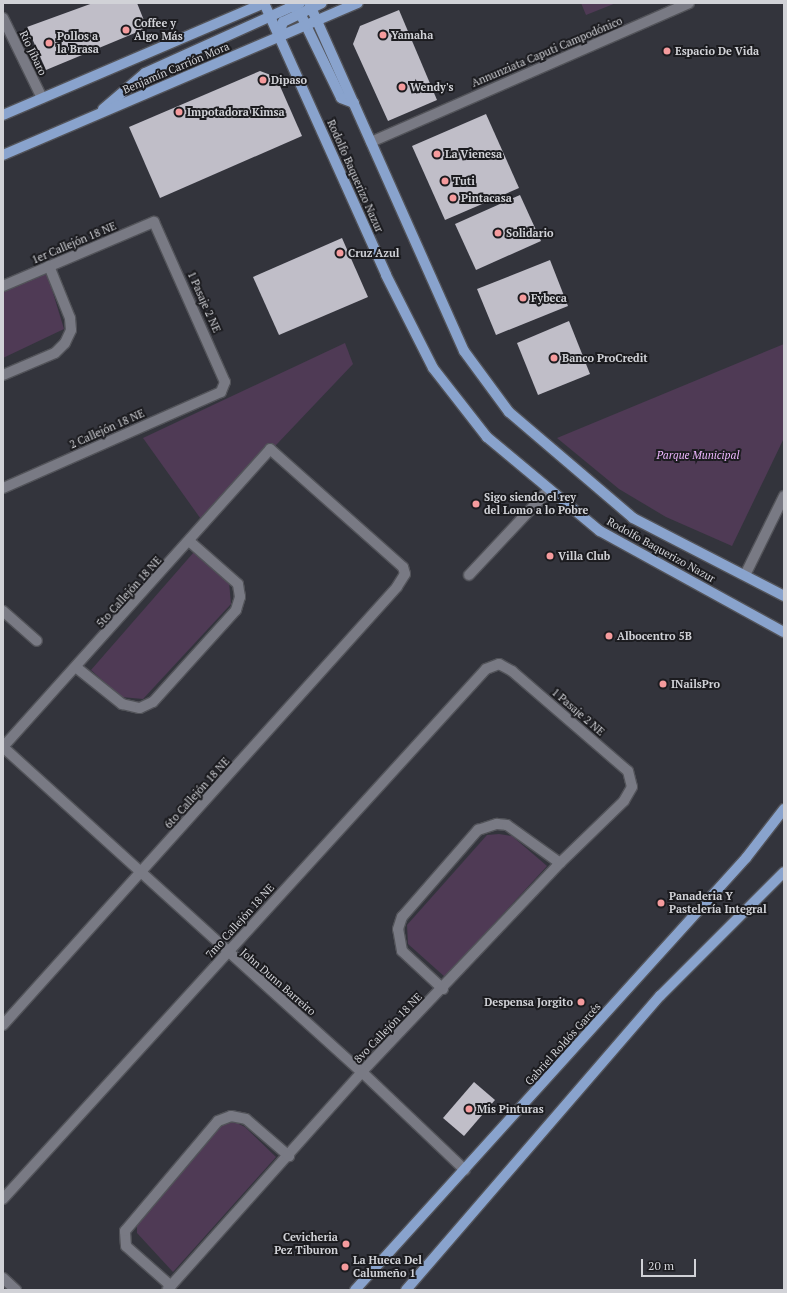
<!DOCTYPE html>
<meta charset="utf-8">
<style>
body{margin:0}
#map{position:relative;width:787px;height:1293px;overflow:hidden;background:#33343c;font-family:"PT Serif",serif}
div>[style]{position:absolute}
.green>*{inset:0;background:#4f3a55}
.building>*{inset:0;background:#c0bec8}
.roads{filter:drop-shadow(1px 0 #525359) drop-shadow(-1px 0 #525359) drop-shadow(0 1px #525359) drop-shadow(0 -1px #525359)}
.minor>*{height:10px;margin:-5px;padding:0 5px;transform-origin:5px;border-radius:5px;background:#797a84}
.major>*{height:10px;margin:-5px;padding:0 5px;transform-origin:5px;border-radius:5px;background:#89a3cd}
.dots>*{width:11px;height:11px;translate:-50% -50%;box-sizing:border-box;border:2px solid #1c1c20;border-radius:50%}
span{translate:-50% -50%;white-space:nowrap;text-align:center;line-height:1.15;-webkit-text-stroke:4px #1c1c20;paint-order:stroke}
.poi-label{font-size:11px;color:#d1d2d7;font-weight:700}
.left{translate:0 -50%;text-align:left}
.right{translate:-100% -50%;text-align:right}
.street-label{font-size:11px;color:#d1d2d7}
.park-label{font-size:11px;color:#eeb7ff;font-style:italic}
.frame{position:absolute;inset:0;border:4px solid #d1d2d7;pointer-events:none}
.scale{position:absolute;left:641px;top:1259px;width:55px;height:18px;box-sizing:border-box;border:2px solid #d1d2d7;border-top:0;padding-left:5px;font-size:12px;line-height:14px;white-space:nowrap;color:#d1d2d7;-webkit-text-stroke:3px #1c1c20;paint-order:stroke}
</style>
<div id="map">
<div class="green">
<i style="clip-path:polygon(581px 3px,616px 3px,586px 15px)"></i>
<i style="clip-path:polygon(47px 273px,64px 329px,3px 358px,3px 292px)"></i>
<i style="clip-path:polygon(345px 343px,353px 364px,203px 522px,143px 438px)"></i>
<i style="clip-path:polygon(784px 344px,784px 438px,732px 546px,666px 517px,619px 489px,557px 438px)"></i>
<i style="clip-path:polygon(194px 552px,229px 582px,231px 604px,143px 699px,121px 697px,91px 670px)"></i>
<i style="clip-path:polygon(499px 834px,512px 836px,547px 866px,445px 977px,408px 944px,407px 925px,487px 835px)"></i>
<i style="clip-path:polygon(233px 1121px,245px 1127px,276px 1157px,173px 1272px,137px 1233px,137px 1221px,220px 1125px)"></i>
</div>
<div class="building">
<i style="clip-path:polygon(93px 3px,137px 3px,147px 28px,46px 70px,27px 27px)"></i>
<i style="clip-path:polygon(399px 10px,437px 100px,388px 121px,353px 44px,360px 26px)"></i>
<i style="clip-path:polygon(260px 71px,276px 77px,302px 136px,160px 198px,129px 127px)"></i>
<i style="clip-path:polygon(486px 114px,519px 188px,445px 220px,412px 146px)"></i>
<i style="clip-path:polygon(520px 195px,541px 241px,476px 270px,455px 224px)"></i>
<i style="clip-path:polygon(342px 238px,368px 297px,279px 335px,253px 277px)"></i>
<i style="clip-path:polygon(550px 260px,568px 306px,496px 335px,477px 289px)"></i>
<i style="clip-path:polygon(569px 321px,590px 374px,538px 395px,517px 343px)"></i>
<i style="clip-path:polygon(474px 1082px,495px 1100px,464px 1136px,443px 1118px)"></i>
</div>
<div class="roads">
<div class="minor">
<i style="left:3px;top:18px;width:89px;rotate:64deg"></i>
<i style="left:371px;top:142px;width:347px;rotate:-23.6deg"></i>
<i style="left:3px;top:286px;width:164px;rotate:-23deg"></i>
<i style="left:154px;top:222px;width:175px;rotate:66.1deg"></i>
<i style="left:225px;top:382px;width:11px;rotate:112deg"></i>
<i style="left:221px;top:392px;width:238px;rotate:156.2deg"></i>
<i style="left:3px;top:375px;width:56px;rotate:-22.9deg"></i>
<i style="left:55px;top:353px;width:14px;rotate:-45deg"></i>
<i style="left:65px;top:343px;width:14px;rotate:-65deg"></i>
<i style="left:71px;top:330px;width:12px;rotate:-95deg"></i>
<i style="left:70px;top:318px;width:56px;rotate:-112deg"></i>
<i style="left:469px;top:575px;width:115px;rotate:-46.8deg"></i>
<i style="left:745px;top:575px;width:88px;rotate:-63.7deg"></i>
<i style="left:3px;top:611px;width:45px;rotate:41.4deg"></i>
<i style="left:77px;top:668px;width:58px;rotate:38.7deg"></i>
<i style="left:122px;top:704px;width:18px;rotate:13deg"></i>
<i style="left:140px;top:708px;width:14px;rotate:-25deg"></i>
<i style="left:153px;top:702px;width:124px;rotate:-47.9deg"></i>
<i style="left:236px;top:610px;width:14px;rotate:-73deg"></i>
<i style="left:240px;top:597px;width:13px;rotate:-99deg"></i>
<i style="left:238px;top:584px;width:65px;rotate:-138.7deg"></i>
<i style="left:3px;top:747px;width:400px;rotate:-48.1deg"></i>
<i style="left:270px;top:449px;width:178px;rotate:41.6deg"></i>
<i style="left:403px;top:567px;width:7px;rotate:74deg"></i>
<i style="left:405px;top:574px;width:15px;rotate:122deg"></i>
<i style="left:397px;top:587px;width:589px;rotate:131.97deg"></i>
<i style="left:3px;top:747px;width:484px;rotate:42.2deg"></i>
<i style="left:362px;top:1072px;width:142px;rotate:43.6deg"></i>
<i style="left:443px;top:989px;width:56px;rotate:-137.2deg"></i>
<i style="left:402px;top:951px;width:22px;rotate:-100deg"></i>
<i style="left:398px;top:929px;width:13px;rotate:-72deg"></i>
<i style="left:402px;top:917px;width:116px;rotate:-48.9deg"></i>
<i style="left:478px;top:830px;width:20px;rotate:-18deg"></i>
<i style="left:497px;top:824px;width:10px;rotate:6deg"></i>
<i style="left:507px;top:825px;width:65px;rotate:35.6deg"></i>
<i style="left:3px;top:1199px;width:717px;rotate:-47.66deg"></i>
<i style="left:486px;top:669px;width:14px;rotate:-21deg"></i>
<i style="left:499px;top:664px;width:15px;rotate:28deg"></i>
<i style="left:512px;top:671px;width:153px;rotate:40.8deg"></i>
<i style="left:628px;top:771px;width:16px;rotate:76deg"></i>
<i style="left:632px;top:787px;width:16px;rotate:120deg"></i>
<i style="left:624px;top:801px;width:89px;rotate:135.9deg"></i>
<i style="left:560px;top:863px;width:288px;rotate:133.5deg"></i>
<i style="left:362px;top:1072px;width:292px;rotate:131.8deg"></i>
<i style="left:3px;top:1278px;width:18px;rotate:43deg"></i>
<i style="left:171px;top:1286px;width:60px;rotate:-138.4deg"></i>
<i style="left:126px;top:1246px;width:15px;rotate:-94deg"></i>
<i style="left:125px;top:1231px;width:144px;rotate:-49.8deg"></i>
<i style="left:218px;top:1121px;width:14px;rotate:-21deg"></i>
<i style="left:231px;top:1116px;width:15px;rotate:11deg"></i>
<i style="left:246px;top:1119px;width:57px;rotate:40.7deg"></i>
</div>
<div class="major">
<i style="left:264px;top:3px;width:298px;rotate:65.8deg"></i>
<i style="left:386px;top:275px;width:104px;rotate:63.2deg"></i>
<i style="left:433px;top:368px;width:88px;rotate:52deg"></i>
<i style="left:487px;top:437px;width:147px;rotate:39.8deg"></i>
<i style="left:600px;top:531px;width:210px;rotate:28.8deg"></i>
<i style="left:290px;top:3px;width:14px;rotate:45deg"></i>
<i style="left:300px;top:13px;width:94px;rotate:64.2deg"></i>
<i style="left:341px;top:98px;width:14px;rotate:21deg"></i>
<i style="left:309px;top:3px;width:381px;rotate:66deg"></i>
<i style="left:464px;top:351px;width:76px;rotate:53.6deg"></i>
<i style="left:509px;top:412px;width:163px;rotate:40.5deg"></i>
<i style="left:633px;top:518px;width:170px;rotate:27.3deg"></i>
<i style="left:278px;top:38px;width:17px;rotate:-73deg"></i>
<i style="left:283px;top:22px;width:43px;rotate:-26deg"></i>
<i style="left:103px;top:109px;width:55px;rotate:-40.6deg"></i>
<i style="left:145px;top:73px;width:170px;rotate:-24.3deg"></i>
<i style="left:3px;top:115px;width:284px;rotate:-23.2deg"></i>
<i style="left:3px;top:155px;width:386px;rotate:-23.2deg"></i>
<i style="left:355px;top:1290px;width:583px;rotate:-47.85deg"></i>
<i style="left:746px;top:858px;width:62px;rotate:-52.2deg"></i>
<i style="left:406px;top:1290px;width:389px;rotate:-49.2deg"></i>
<i style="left:660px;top:996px;width:175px;rotate:-45deg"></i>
</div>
</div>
<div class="dots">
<i style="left:126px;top:30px;background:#f59b9d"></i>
<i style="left:383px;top:35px;background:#f59b9d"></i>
<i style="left:49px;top:43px;background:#f59b9d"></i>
<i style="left:667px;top:51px;background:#f59b9d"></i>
<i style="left:263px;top:80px;background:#f59b9d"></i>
<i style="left:402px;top:87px;background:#f59b9d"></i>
<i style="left:179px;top:112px;background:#f59b9d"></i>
<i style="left:437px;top:154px;background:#f59b9d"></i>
<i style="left:445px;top:181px;background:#f59b9d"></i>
<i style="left:453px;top:198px;background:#f59b9d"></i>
<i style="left:498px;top:233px;background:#f59b9d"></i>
<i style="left:340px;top:253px;background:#f59b9d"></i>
<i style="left:523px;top:298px;background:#f59b9d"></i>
<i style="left:554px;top:358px;background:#f59b9d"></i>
<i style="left:476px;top:504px;background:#f59b9d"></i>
<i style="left:550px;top:556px;background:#f59b9d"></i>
<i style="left:609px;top:636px;background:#f59b9d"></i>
<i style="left:663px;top:684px;background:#f59b9d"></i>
<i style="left:661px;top:903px;background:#f59b9d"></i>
<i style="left:581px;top:1002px;background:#f59b9d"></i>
<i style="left:469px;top:1109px;background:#f59b9d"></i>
<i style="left:346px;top:1244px;background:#f59b9d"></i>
<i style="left:345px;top:1267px;background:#f59b9d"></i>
</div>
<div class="poi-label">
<span class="left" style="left:134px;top:30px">Coffee y<br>Algo Más</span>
<span class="left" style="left:391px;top:35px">Yamaha</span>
<span class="left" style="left:57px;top:43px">Pollos a<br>la Brasa</span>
<span class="left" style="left:675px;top:51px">Espacio De Vida</span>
<span class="left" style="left:271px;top:80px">Dipaso</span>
<span class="left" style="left:410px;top:87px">Wendy's</span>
<span class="left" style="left:187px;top:112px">Impotadora Kimsa</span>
<span class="left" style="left:445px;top:154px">La Vienesa</span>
<span class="left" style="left:453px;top:181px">Tuti</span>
<span class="left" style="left:461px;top:198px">Pintacasa</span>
<span class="left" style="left:506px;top:233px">Solidario</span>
<span class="left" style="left:348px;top:253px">Cruz Azul</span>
<span class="left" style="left:531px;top:298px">Fybeca</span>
<span class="left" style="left:562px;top:358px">Banco ProCredit</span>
<span class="left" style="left:484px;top:504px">Sigo siendo el rey<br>del Lomo a lo Pobre</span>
<span class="left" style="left:558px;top:556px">Villa Club</span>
<span class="left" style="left:617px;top:636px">Albocentro 5B</span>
<span class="left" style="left:671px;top:684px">INailsPro</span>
<span class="left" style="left:669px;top:903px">Panaderia Y<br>Pastelería Integral</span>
<span class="right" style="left:573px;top:1002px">Despensa Jorgito</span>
<span class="left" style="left:477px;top:1109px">Mis Pinturas</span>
<span class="right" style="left:338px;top:1244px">Cevicheria<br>Pez Tiburon</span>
<span class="left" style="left:353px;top:1267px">La Hueca Del<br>Calumeño 1</span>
</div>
<div class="street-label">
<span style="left:547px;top:52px;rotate:-23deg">Annunziata Caputi Campodónico</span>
<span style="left:33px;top:53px;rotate:64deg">Río Jíbaro</span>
<span style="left:176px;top:68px;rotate:-23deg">Benjamín Carrión Mora</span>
<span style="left:355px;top:176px;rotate:66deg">Rodolfo Baquerizo Nazur</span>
<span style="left:74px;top:243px;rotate:-23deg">1er Callejón 18 NE</span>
<span style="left:204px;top:302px;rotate:66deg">1 Pasaje 2 NE</span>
<span style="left:107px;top:429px;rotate:-24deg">2 Callejón 18 NE</span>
<span style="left:661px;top:550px;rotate:29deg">Rodolfo Baquerizo Nazur</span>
<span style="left:129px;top:592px;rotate:-48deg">5to Callejón 18 NE</span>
<span style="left:578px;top:712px;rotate:41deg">1 Pasaje 2 NE</span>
<span style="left:197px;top:793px;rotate:-48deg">6to Callejón 18 NE</span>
<span style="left:240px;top:921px;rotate:-48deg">7mo Callejón 18 NE</span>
<span style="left:278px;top:982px;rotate:41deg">John Dunn Barreiro</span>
<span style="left:388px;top:1028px;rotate:-46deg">8vo Callejón 18 NE</span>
<span style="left:563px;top:1044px;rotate:-48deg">Gabriel Roldós Garcés</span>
</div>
<div class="park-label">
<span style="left:698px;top:455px">Parque Municipal</span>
</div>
<div class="frame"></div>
<div class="scale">20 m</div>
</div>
